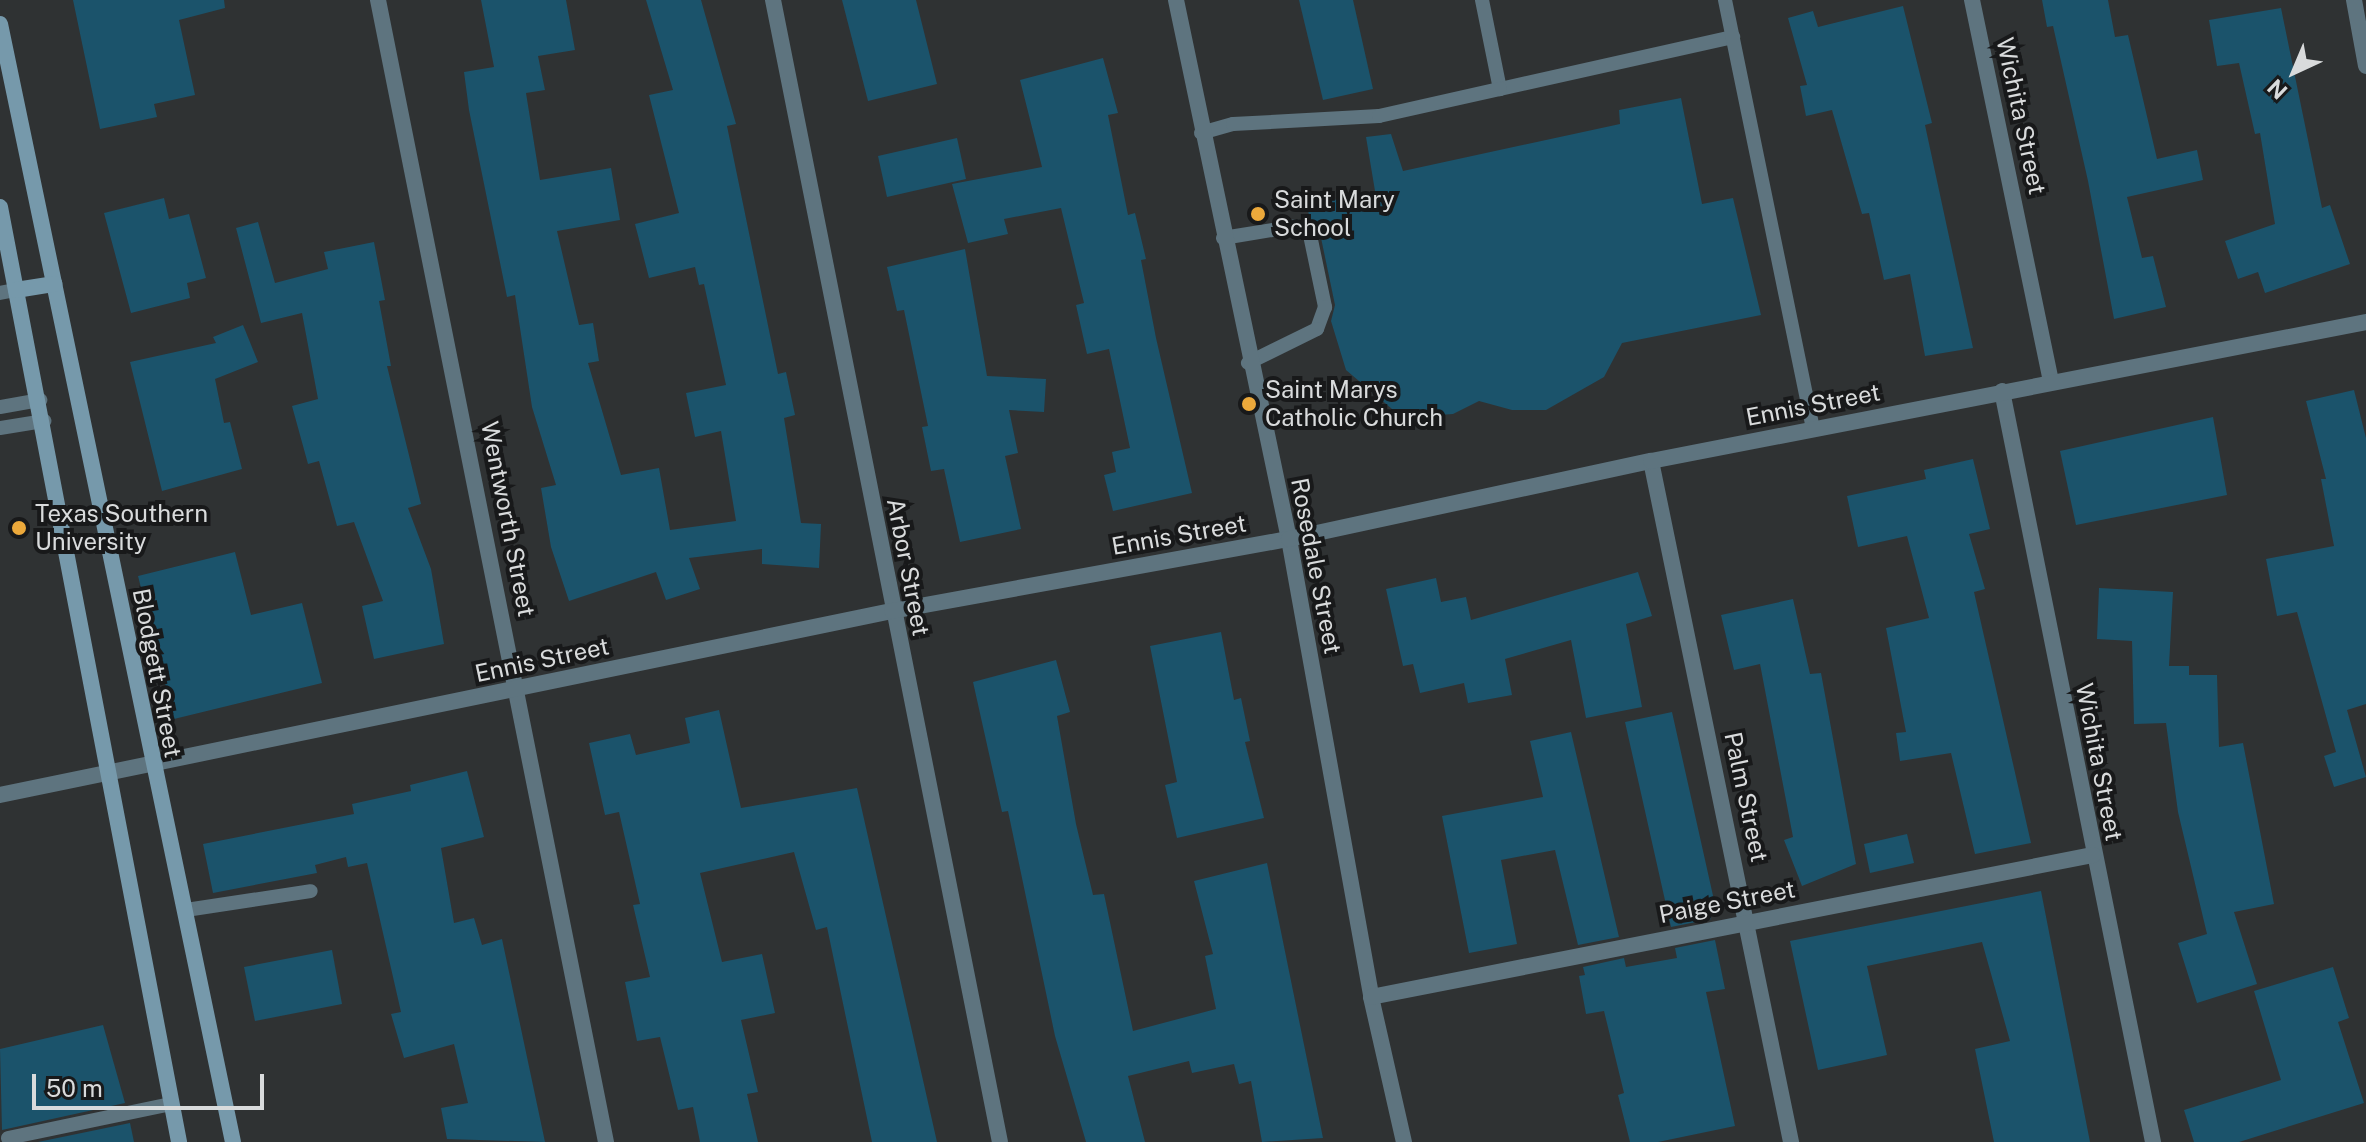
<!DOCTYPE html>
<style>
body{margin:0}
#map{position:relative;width:2366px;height:1142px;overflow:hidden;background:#2f3233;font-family:"Public Sans",sans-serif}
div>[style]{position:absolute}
.building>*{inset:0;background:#1b536b}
.service>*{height:14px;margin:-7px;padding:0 7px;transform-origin:7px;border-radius:7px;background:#5e747f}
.minor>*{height:16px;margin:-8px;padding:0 8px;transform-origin:8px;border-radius:8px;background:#5e747f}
.tertiary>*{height:16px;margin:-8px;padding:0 8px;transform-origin:8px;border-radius:8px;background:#5e747f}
.secondary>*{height:16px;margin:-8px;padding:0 8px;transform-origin:8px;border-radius:8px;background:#7699ab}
.dots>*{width:22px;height:22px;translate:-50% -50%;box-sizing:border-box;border:4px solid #18191a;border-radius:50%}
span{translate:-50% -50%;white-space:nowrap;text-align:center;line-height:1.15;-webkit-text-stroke:8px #18191a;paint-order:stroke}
.street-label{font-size:24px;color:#d9dbdc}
.poi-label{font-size:24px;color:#d9dbdc}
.left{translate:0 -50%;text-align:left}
.north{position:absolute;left:2254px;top:32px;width:80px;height:80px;-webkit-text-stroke:6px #18191a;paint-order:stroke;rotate:224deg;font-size:22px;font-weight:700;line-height:32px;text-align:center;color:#d9dbdc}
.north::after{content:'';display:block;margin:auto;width:28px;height:36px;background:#d9dbdc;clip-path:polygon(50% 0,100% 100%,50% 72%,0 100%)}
.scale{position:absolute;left:32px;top:1074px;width:232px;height:36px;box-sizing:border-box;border:4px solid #d9dbdc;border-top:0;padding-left:10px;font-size:24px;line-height:28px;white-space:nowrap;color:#d9dbdc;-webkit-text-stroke:6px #18191a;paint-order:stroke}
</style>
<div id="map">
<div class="building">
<i style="clip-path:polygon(73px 0,224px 0,225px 8px,179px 20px,195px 95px,154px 104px,157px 117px,100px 129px)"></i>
<i style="clip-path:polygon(481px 0,566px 0,575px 50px,538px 56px,545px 90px,526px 93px,540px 180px,611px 168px,620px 220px,557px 231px,579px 325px,593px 323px,599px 361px,588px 363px,621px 475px,659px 468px,670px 530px,736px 521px,721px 431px,695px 437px,686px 393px,726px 385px,704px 284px,699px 285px,695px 267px,649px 278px,635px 224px,679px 213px,649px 95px,673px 90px,646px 0,701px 0,736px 124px,727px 126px,778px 374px,786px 372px,795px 415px,784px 418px,801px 523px,821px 524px,819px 568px,762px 564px,762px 549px,689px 558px,700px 589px,666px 600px,656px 572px,569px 601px,551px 547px,541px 488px,556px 485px,532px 407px,515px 295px,507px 297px,469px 110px,464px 72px,494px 67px)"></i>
<i style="clip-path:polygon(842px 0,916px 0,937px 84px,868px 101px)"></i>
<i style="clip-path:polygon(1299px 0,1353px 0,1373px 89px,1323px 100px)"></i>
<i style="clip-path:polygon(2042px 0,2108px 0,2115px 37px,2128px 35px,2157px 159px,2197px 150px,2203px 180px,2127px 197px,2142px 258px,2153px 256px,2166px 307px,2114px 319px,2088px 181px,2053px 26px,2047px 27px)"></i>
<i style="clip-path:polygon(1903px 6px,1932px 123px,1925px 125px,1973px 348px,1925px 356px,1910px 274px,1884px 280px,1869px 213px,1862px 214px,1832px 110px,1806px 116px,1800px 86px,1807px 85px,1788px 18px,1813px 11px,1818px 27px)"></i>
<i style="clip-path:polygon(2281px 8px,2322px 208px,2330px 205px,2350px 264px,2265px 293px,2258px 272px,2238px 279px,2225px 241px,2275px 224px,2260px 133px,2255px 134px,2239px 63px,2217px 66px,2209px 20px)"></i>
<i style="clip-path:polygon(1103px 58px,1118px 113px,1108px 115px,1128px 215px,1135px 213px,1146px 259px,1141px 260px,1156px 338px,1192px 493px,1113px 511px,1104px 475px,1116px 472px,1112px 452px,1130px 448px,1109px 349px,1087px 354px,1076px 305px,1084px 303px,1061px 208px,1004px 219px,1008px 234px,968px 243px,952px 184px,1042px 167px,1020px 80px)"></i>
<i style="clip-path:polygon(1681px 98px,1702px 204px,1733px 198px,1761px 315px,1622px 343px,1604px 377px,1546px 410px,1512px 410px,1479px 401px,1453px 414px,1425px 416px,1392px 409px,1346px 370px,1331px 321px,1335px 305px,1320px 233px,1311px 224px,1307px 206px,1375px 191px,1366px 137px,1391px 134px,1403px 171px,1620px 124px,1619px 110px)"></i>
<i style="clip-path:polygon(957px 138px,966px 179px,887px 197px,878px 156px)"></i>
<i style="clip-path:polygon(164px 198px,169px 219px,189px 214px,206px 278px,187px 283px,190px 298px,131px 313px,104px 213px)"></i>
<i style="clip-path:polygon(258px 222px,275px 283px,328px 269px,324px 252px,374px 242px,385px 300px,379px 301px,391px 366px,387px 366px,421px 504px,408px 508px,431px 569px,444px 644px,374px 659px,362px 606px,383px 601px,354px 522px,337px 526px,319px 461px,308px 464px,292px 406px,318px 399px,302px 313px,261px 323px,236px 228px)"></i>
<i style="clip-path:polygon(965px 249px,987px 376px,1046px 379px,1044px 412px,1009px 410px,1018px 453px,1005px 456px,1021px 529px,960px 542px,944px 469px,931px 471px,922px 427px,928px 426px,904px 310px,897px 311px,887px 267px)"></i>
<i style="clip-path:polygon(243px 325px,258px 362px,215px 379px,224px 423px,230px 422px,242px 469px,162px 491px,130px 362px,216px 343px,213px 337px)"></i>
<i style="clip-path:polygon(2354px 390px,2366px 438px,2366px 704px,2347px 710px,2366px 777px,2334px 787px,2324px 756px,2336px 752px,2297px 612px,2277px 616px,2266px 559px,2334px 546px,2321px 479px,2326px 479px,2306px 401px)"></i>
<i style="clip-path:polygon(2213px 417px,2227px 495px,2076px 525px,2060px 451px)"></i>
<i style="clip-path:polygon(1973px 459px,1990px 529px,1969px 534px,1985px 589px,1974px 592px,2031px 843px,1975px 854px,1951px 753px,1900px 761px,1896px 733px,1906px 732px,1886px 628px,1929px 618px,1907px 536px,1858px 547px,1847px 496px,1926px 479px,1924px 470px)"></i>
<i style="clip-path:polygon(235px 552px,251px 615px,302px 603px,322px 683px,174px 719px,138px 576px)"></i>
<i style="clip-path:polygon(1638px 572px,1652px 616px,1626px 624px,1642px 707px,1586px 718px,1571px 640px,1505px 659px,1512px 695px,1468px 703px,1464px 683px,1420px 693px,1413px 664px,1403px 666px,1386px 589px,1436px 578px,1441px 602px,1466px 597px,1471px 620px)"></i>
<i style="clip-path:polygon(2099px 588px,2173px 592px,2169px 666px,2189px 666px,2189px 675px,2217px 675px,2219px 747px,2243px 743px,2274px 904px,2234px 912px,2257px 984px,2197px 1003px,2178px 943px,2207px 934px,2178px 812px,2166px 723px,2134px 724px,2132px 641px,2097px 639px)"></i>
<i style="clip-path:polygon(1793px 599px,1810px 674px,1821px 673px,1856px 864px,1802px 886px,1784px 840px,1793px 837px,1760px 664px,1734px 670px,1721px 615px)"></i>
<i style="clip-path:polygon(1221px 632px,1234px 700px,1241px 698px,1250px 741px,1245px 742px,1264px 818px,1177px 838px,1165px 785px,1177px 782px,1150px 646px)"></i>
<i style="clip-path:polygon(1056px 660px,1070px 712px,1057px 716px,1076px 824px,1093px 895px,1104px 894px,1133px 1031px,1216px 1009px,1205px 956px,1213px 954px,1194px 881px,1267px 863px,1323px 1138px,1262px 1142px,1251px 1081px,1239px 1084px,1234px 1064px,1192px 1073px,1189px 1061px,1128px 1076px,1145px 1142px,1086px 1142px,1055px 1036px,1008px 811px,1002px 812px,973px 682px)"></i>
<i style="clip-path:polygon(719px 710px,741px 808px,857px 788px,937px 1142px,872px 1142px,827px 927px,816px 930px,794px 852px,700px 873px,722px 962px,762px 954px,775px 1013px,741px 1020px,758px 1092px,747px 1094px,758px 1142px,700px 1142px,693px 1107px,678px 1110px,660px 1037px,637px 1041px,625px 982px,650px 977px,633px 905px,640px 904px,619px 812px,605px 815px,589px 743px,630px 734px,636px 755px,690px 743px,685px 718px)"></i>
<i style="clip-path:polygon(1672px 712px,1716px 909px,1709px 910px,1711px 919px,1671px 927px,1625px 722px)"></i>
<i style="clip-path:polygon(1571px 732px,1619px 937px,1578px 945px,1555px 850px,1501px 860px,1517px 944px,1469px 953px,1442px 816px,1543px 797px,1530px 741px)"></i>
<i style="clip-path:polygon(467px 771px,484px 837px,441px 848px,454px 923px,474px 918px,482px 945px,502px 939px,545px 1142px,447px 1139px,441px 1108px,468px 1103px,454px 1044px,404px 1058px,391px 1014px,401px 1012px,367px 863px,348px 867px,346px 857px,315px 865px,317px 873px,213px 893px,203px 844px,354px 814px,352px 804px,411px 791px,410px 785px)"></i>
<i style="clip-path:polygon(1907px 834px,1914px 863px,1870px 873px,1864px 844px)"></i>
<i style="clip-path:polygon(2041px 891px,2090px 1142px,1994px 1142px,1975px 1049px,2010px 1041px,1982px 942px,1867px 966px,1887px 1055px,1818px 1070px,1790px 941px)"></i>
<i style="clip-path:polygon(1715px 940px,1725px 989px,1706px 992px,1735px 1126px,1658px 1142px,1630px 1142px,1618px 1095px,1624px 1093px,1604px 1011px,1586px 1014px,1579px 976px,1585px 975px,1583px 967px,1624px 958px,1626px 967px,1677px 958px,1675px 948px)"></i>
<i style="clip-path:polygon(332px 950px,342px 1004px,255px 1021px,244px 967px)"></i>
<i style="clip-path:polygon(2333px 967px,2349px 1018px,2338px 1022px,2364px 1103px,2239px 1142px,2194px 1142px,2184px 1110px,2281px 1080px,2254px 991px)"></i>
<i style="clip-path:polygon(103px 1025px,125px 1103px,2px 1130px,0 1049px)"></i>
<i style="clip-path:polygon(130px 1123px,134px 1142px,38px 1142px)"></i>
</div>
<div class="service">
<i style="left:1482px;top:0;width:91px;rotate:78.6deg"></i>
<i style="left:1500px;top:89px;width:239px;rotate:-12.6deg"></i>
<i style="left:1725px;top:0;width:438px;rotate:78.4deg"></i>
<i style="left:1201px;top:133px;width:33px;rotate:-16deg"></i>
<i style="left:1233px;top:124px;width:146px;rotate:-3.1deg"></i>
<i style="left:1379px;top:116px;width:124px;rotate:-12.6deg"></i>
<i style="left:1223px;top:238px;width:74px;rotate:-9.3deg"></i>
<i style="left:1296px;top:226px;width:17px;rotate:33deg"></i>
<i style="left:1310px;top:235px;width:74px;rotate:78.2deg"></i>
<i style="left:1325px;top:307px;width:23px;rotate:110deg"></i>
<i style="left:1317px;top:329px;width:77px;rotate:153.8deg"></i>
<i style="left:0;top:293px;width:16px;rotate:-11deg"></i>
<i style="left:0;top:407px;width:41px;rotate:-9.9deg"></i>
<i style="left:0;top:428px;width:45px;rotate:-9deg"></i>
<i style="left:186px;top:910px;width:126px;rotate:-8.6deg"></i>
<i style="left:8px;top:1138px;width:167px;rotate:-11.8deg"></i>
</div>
<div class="minor">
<i style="left:378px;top:0;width:1165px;rotate:78.71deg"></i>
<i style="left:773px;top:0;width:1164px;rotate:78.76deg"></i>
<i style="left:1176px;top:0;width:551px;rotate:78.16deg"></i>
<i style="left:1289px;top:539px;width:465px;rotate:79.8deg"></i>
<i style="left:1371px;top:997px;width:149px;rotate:77.2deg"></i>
<i style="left:1972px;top:0;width:390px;rotate:78.3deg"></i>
<i style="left:2002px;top:391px;width:766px;rotate:78.63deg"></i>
<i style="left:1651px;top:461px;width:695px;rotate:78.38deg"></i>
<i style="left:1371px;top:997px;width:736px;rotate:-11.13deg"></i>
</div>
<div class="tertiary">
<i style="left:2354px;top:0;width:67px;rotate:79.7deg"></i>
<i style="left:0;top:795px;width:911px;rotate:-11.66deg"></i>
<i style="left:892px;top:611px;width:403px;rotate:-10.3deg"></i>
<i style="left:1289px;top:539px;width:370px;rotate:-12.2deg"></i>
<i style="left:1651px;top:461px;width:728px;rotate:-11deg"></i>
</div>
<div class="secondary">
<i style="left:0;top:24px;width:1142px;rotate:78.23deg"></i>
<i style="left:0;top:207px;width:952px;rotate:79.16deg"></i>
<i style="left:16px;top:290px;width:39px;rotate:-9deg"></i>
</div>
<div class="dots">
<i style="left:1258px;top:214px;background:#eca93b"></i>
<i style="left:1249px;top:404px;background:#eca93b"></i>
<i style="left:19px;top:528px;background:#eca93b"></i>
</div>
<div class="street-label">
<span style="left:2021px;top:116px;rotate:78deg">Wichita Street</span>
<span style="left:1813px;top:405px;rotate:-11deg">Ennis Street</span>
<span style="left:508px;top:519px;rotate:79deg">Wentworth Street</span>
<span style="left:1179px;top:535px;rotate:-10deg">Ennis Street</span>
<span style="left:1316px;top:566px;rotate:79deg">Rosedale Street</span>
<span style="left:908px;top:567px;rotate:79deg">Arbor Street</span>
<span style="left:542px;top:660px;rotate:-12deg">Ennis Street</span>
<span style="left:157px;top:673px;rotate:79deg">Blodgett Street</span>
<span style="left:2099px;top:762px;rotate:79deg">Wichita Street</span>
<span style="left:1746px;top:797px;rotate:78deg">Palm Street</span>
<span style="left:1727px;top:902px;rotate:-11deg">Paige Street</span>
</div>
<div class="poi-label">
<span class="left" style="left:1274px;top:214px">Saint Mary<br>School</span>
<span class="left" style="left:1265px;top:404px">Saint Marys<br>Catholic Church</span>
<span class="left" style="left:35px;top:528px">Texas Southern<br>University</span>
</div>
<div class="north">N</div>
<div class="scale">50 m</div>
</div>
